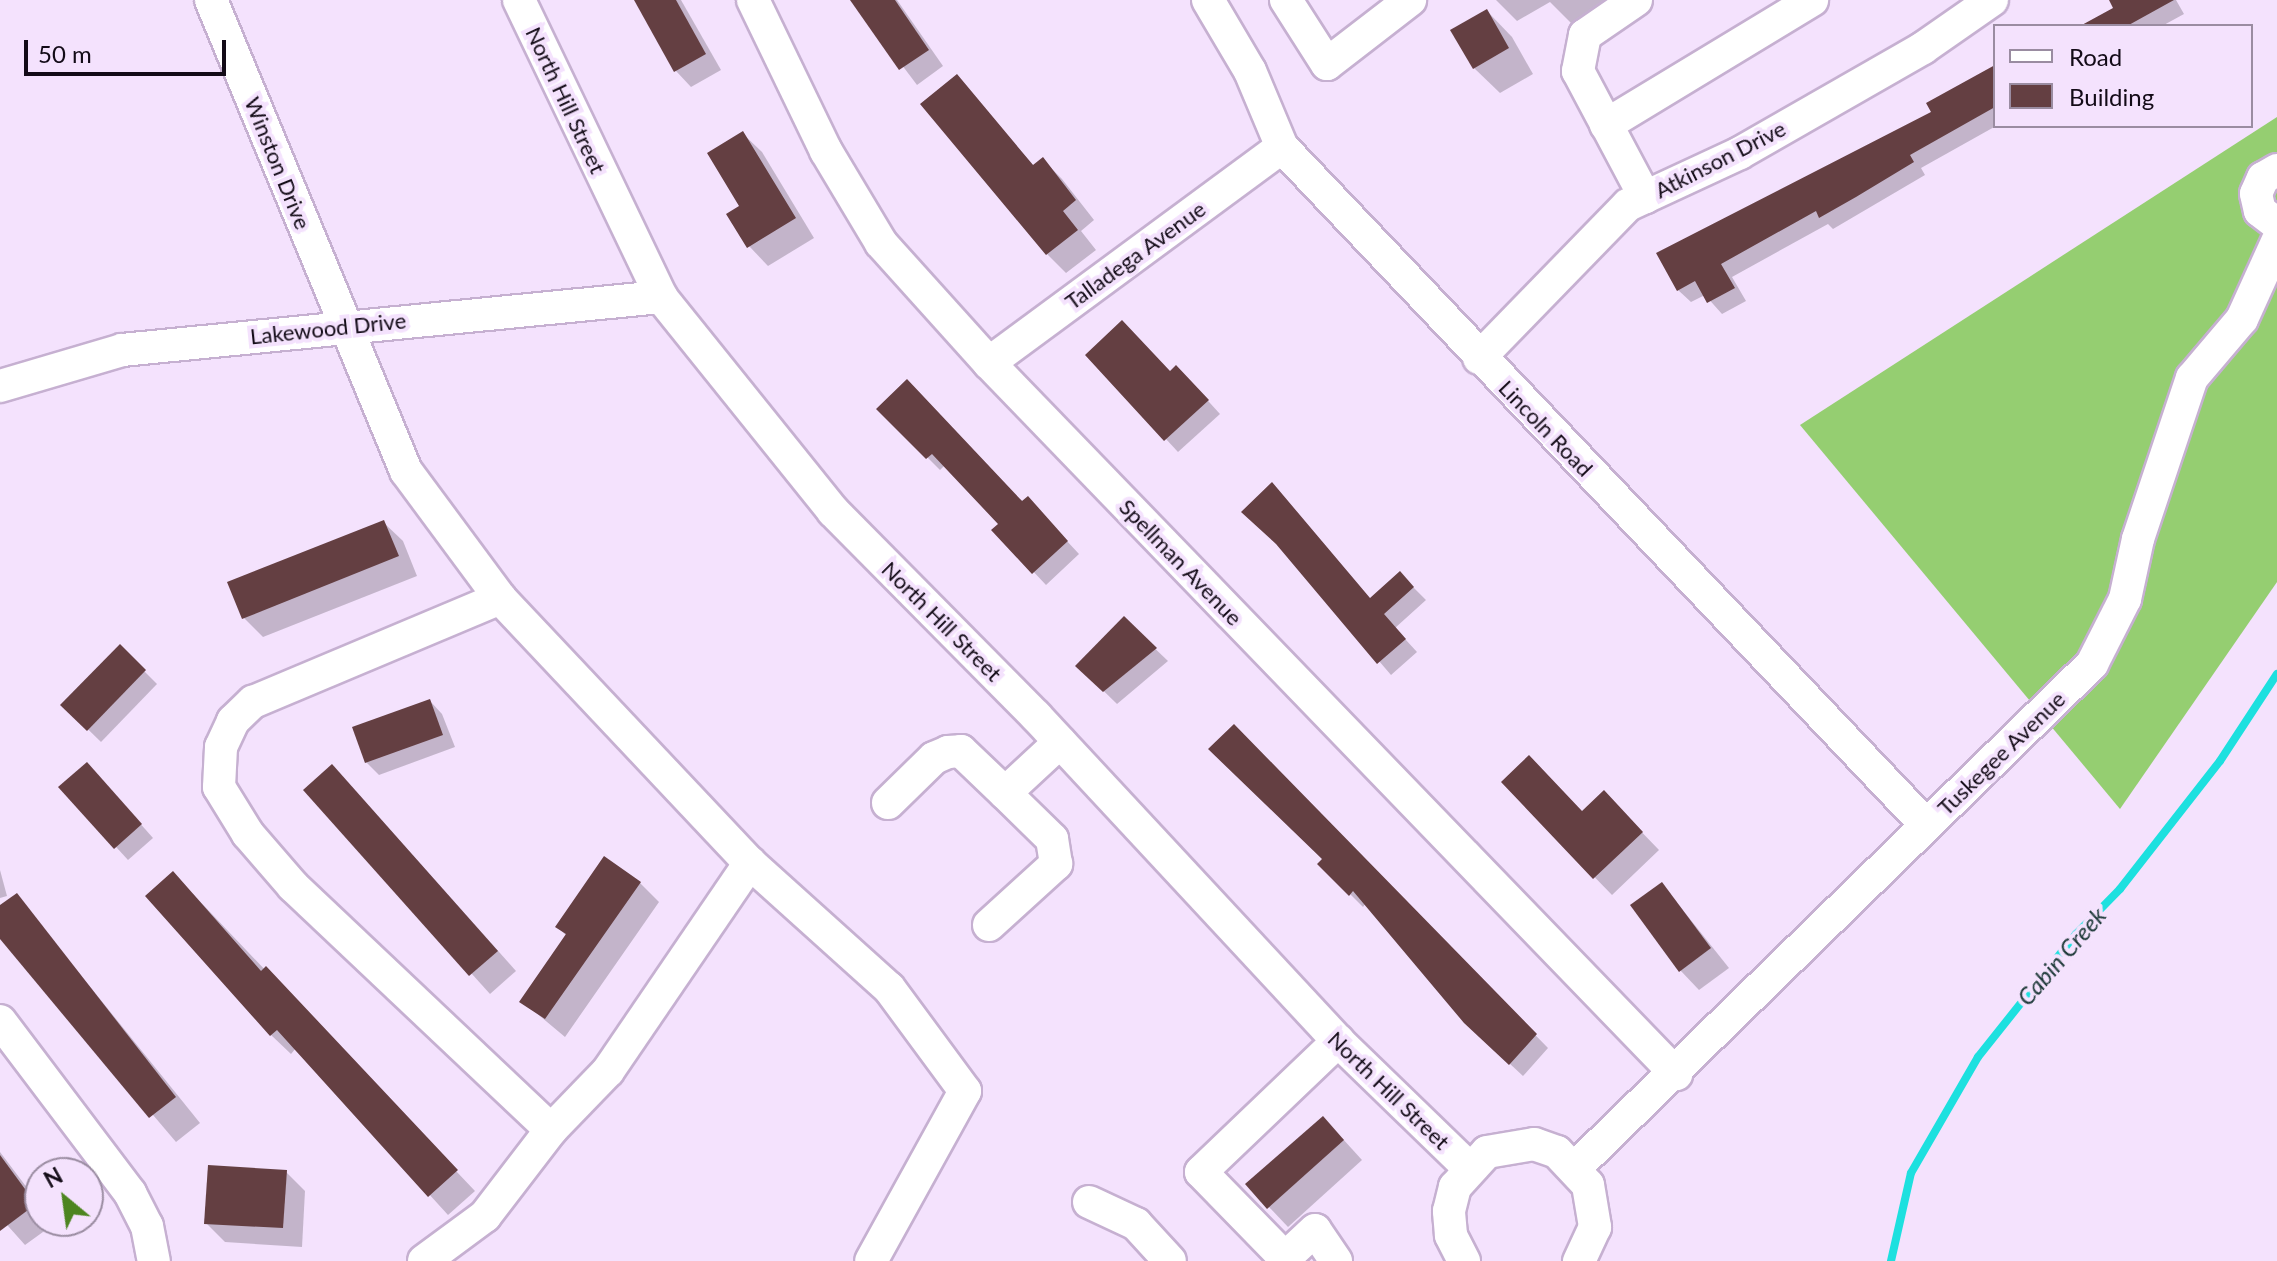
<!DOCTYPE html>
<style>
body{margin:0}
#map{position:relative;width:2277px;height:1261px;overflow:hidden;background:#f4e2fd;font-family:Lato,sans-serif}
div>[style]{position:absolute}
.forest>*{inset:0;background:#95ce71}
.shadow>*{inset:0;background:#0003}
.stream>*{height:8px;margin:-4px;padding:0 4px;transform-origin:4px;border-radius:4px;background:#1de0df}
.building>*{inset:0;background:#643f42}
.roads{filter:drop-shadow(2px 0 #c6b0d1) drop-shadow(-2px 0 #c6b0d1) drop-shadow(0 2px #c6b0d1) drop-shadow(0 -2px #c6b0d1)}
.minor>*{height:32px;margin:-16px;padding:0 16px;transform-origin:16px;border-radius:16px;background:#fff}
span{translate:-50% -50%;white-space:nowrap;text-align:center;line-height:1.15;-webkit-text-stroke:8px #f4e2fd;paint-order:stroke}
.street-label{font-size:22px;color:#130b17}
.water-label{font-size:24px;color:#203b3b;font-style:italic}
.legend{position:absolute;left:1993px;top:24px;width:260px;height:104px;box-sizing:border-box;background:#f4e2fd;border:2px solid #9a8ca1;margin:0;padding:10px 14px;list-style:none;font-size:24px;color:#130b17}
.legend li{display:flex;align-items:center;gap:16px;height:40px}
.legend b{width:40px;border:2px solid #9a8ca1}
.north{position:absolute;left:24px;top:1157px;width:80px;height:80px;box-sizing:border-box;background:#f4e2fd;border:2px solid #9a8ca1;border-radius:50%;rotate:331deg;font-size:22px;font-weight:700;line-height:32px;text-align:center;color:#130b17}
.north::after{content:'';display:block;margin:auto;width:28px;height:36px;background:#4d8520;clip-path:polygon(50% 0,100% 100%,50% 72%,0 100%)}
.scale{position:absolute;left:24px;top:40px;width:202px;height:36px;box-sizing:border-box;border:4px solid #130b17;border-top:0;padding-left:10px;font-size:24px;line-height:28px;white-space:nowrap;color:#130b17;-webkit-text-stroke:6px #f4e2fd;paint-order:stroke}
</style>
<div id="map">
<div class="forest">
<i style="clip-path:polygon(2277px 117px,2277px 582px,2120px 809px,1800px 425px)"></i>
</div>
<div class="shadow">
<i style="clip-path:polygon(639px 0,681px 0,721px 70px,691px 87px,676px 71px)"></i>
<i style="clip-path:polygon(853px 0,897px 0,943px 66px,917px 85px)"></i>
<i style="clip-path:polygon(1496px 0,1622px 0,1575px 27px,1550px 2px,1517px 21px)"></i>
<i style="clip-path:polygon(2111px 0,2176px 0,2184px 14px,2162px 26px,2084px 26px,2116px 8px)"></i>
<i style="clip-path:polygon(1487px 11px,1512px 37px,1533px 74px,1500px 93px,1474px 68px)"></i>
<i style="clip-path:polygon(1995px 67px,1996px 126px,1921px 168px,1925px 175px,1833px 229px,1828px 224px,1732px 277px,1746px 301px,1722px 314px,1705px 295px,1691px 302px,1678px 290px)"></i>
<i style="clip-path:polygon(956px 77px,1034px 166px,1043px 160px,1062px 179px,1094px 220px,1081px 231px,1096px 250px,1066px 273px,1047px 254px)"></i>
<i style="clip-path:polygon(742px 133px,762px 152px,814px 238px,768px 266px,749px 246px,742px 207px)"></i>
<i style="clip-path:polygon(1088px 355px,1189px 380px,1220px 414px,1178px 452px)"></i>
<i style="clip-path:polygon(879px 409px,1040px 512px,1079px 554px,1046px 585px,994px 530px,1001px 524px,945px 465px,940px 470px)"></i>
<i style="clip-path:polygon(383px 522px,403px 541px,417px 576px,263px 637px,244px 618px)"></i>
<i style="clip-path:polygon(1281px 547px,1371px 600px,1412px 586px,1426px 600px,1395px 628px,1417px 652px,1391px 675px)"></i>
<i style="clip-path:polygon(1124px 619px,1168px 661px,1117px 704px,1078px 666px)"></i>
<i style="clip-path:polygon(120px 647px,157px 684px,101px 742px,63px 705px)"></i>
<i style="clip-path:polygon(430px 701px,442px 714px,455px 747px,379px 775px,366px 762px)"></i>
<i style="clip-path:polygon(1234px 727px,1548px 1048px,1523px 1076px,1480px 1036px,1366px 903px,1363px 907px,1320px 864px,1325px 859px)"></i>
<i style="clip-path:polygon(99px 777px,153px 838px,128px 860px,61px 787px)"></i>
<i style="clip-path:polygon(1503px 783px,1583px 813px,1604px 793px,1659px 850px,1612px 895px)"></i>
<i style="clip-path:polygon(351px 786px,516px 971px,490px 994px,306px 790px)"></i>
<i style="clip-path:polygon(0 870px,7px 896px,0 898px)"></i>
<i style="clip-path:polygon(640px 883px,659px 902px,565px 1037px,522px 1001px,567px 936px,557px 927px)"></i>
<i style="clip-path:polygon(1662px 884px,1729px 968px,1699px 990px,1680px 970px)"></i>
<i style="clip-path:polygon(192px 893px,475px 1191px,448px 1215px,296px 1048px,291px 1054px,271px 1035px)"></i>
<i style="clip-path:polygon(16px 895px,200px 1123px,176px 1142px,0 935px,0 908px)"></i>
<i style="clip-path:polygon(1342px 1138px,1362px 1160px,1288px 1227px,1248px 1185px)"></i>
<i style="clip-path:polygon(0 1152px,40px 1205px,40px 1221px,54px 1224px,25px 1245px,0 1217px)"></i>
<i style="clip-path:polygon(286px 1172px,305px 1191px,302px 1247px,225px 1242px,206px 1223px)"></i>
</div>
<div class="stream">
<i style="left:1891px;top:1261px;width:90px;rotate:-77.2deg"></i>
<i style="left:1911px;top:1173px;width:134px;rotate:-60deg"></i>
<i style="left:1978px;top:1057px;width:157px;rotate:-51.5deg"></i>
<i style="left:2076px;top:934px;width:63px;rotate:-45.6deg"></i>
<i style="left:2120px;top:889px;width:162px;rotate:-52deg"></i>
<i style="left:2220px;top:761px;width:104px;rotate:-56.8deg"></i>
</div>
<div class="building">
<i style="clip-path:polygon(634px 0,676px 0,706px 54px,674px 72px)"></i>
<i style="clip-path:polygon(850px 0,895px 0,929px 50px,899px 70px)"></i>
<i style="clip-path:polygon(2109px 0,2174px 0,2127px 26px,2080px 26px,2113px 8px)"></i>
<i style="clip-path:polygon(1487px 9px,1509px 48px,1473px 69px,1450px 30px)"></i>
<i style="clip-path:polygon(1995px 65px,1995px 107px,1910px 155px,1914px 162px,1856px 197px,1819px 218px,1816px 211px,1721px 264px,1735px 288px,1707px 303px,1695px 281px,1677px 291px,1656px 253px,1931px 112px,1926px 103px)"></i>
<i style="clip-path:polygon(957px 74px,1033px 165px,1043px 157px,1076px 200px,1063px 211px,1078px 230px,1046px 255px,920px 104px)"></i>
<i style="clip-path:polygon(743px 131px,796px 218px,747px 248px,726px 214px,739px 206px,707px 153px)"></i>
<i style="clip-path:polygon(1122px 320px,1170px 371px,1176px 365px,1209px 400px,1164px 441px,1085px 355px)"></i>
<i style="clip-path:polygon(907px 379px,1022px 501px,1028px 496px,1068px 541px,1032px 574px,991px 530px,998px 524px,932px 454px,926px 459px,876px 409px)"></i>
<i style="clip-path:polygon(1272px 482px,1370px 598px,1400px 571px,1414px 587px,1384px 614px,1406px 639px,1377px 664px,1276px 544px,1241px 512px)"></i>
<i style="clip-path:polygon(384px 520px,399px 556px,242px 619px,227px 582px)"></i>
<i style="clip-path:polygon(1124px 616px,1157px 648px,1103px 692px,1075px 666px)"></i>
<i style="clip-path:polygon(120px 644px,146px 670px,87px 731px,60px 705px)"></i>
<i style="clip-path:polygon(430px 699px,443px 735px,365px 763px,352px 727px)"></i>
<i style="clip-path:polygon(1234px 724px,1537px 1034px,1509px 1065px,1464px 1023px,1353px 891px,1349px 896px,1317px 864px,1322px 859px,1208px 749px)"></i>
<i style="clip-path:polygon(1529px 755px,1582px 811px,1604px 790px,1643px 832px,1593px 879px,1501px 782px)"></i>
<i style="clip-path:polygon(87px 762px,142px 824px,114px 849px,58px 787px)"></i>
<i style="clip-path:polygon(332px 764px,498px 951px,469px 976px,303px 790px)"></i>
<i style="clip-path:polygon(604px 856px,641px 882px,545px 1019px,519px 1002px,566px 934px,555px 927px)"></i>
<i style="clip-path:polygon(173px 871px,261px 971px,266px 966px,458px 1170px,428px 1197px,277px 1030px,270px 1036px,145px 896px)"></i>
<i style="clip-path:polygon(1662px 882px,1711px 948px,1679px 972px,1630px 905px)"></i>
<i style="clip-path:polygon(17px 893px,176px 1097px,149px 1118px,0 939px,0 905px)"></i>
<i style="clip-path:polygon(1323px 1116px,1344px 1140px,1267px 1209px,1245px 1184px)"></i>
<i style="clip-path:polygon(0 1155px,36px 1204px,0 1231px)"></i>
<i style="clip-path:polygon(208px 1165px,287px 1170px,283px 1228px,204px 1224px)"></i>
</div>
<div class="roads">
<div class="minor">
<i style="left:211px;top:0;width:510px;rotate:67.51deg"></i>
<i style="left:406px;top:471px;width:158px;rotate:53.5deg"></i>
<i style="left:519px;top:0;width:329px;rotate:64.4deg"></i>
<i style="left:661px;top:297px;width:275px;rotate:51.2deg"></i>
<i style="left:833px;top:511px;width:289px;rotate:45.3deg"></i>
<i style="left:1036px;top:716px;width:444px;rotate:47.1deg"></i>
<i style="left:1338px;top:1041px;width:181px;rotate:44.1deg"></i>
<i style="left:753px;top:0;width:168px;rotate:64.2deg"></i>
<i style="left:826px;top:151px;width:107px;rotate:59.1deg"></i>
<i style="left:881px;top:243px;width:161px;rotate:48deg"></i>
<i style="left:989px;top:363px;width:989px;rotate:45.98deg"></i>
<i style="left:1208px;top:0;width:82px;rotate:59.4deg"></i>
<i style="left:1250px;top:71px;width:82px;rotate:67.2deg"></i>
<i style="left:1282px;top:147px;width:935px;rotate:46.47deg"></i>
<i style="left:1286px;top:0;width:76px;rotate:57.4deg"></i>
<i style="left:1327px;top:64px;width:105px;rotate:-37.6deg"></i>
<i style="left:1636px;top:0;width:62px;rotate:145.5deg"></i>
<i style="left:1585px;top:35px;width:37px;rotate:101deg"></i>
<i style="left:1578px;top:71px;width:143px;rotate:62deg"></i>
<i style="left:1606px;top:125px;width:241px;rotate:-31.2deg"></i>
<i style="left:2277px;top:170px;width:16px;rotate:150deg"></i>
<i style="left:2263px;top:178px;width:17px;rotate:114deg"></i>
<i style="left:2256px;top:194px;width:17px;rotate:77deg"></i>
<i style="left:2260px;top:211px;width:21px;rotate:37deg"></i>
<i style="left:1479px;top:358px;width:214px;rotate:-45.8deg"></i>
<i style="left:1628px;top:205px;width:123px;rotate:-24.9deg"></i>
<i style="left:1740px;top:153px;width:211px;rotate:-29.8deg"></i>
<i style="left:1923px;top:48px;width:84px;rotate:-34.8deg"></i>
<i style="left:989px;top:363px;width:364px;rotate:-36.4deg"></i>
<i style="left:0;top:386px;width:127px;rotate:-16.4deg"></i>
<i style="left:122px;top:350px;width:542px;rotate:-5.62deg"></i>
<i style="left:888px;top:803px;width:64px;rotate:-44.4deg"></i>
<i style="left:934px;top:758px;width:15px;rotate:-23deg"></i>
<i style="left:948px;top:752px;width:13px;rotate:-4deg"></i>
<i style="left:961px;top:751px;width:61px;rotate:43.7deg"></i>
<i style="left:989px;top:925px;width:91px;rotate:-42.3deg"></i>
<i style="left:1056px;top:864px;width:25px;rotate:-99deg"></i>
<i style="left:1052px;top:839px;width:66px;rotate:-135.6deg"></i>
<i style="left:1005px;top:793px;width:75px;rotate:-42.8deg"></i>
<i style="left:0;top:1021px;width:216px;rotate:52.9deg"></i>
<i style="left:130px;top:1193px;width:37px;rotate:63deg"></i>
<i style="left:147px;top:1226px;width:36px;rotate:79deg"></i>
<i style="left:551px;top:1130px;width:355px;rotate:-136.6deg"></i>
<i style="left:293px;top:886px;width:69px;rotate:-130.9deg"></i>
<i style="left:248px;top:834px;width:55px;rotate:-121.7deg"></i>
<i style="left:219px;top:787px;width:40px;rotate:-87.1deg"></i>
<i style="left:221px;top:747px;width:29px;rotate:-65deg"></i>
<i style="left:233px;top:721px;width:28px;rotate:-44deg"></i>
<i style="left:253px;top:702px;width:268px;rotate:-22.8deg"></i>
<i style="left:500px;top:598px;width:364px;rotate:46.7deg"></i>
<i style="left:750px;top:863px;width:187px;rotate:42deg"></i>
<i style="left:889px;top:988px;width:128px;rotate:53.6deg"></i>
<i style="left:965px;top:1091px;width:194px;rotate:118.9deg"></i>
<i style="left:1576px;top:1167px;width:721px;rotate:-44.27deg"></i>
<i style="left:2092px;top:664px;width:73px;rotate:-63.1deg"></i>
<i style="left:2125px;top:599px;width:61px;rotate:-77.8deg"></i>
<i style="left:2138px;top:539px;width:170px;rotate:-71.5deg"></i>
<i style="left:2192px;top:378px;width:77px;rotate:-49.7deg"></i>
<i style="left:2242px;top:319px;width:85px;rotate:-65.6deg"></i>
<i style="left:1089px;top:1202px;width:52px;rotate:25.1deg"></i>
<i style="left:1136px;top:1224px;width:50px;rotate:47.4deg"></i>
<i style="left:424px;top:1261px;width:76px;rotate:-36.4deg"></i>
<i style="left:485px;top:1216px;width:108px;rotate:-52.5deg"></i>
<i style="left:551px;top:1130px;width:82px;rotate:-46deg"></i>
<i style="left:608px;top:1071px;width:252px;rotate:-55.7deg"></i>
<i style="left:1336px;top:1261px;width:37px;rotate:-124deg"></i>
<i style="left:1315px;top:1230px;width:41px;rotate:137deg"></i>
<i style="left:1285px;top:1258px;width:120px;rotate:-134.3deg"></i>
<i style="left:1201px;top:1172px;width:190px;rotate:-43.7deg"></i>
<i style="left:1464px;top:1261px;width:29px;rotate:-117deg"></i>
<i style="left:1451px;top:1235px;width:24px;rotate:-95deg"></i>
<i style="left:1449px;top:1211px;width:25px;rotate:-76deg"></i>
<i style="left:1455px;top:1187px;width:47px;rotate:-47.6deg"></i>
<i style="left:1487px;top:1152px;width:48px;rotate:-9.7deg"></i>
<i style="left:1534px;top:1144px;width:24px;rotate:19deg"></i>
<i style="left:1557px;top:1152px;width:45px;rotate:46.8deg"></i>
<i style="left:1588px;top:1185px;width:43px;rotate:80.5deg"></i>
<i style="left:1595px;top:1227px;width:38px;rotate:115deg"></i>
</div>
</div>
<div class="street-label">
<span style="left:566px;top:100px;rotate:65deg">North Hill Street</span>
<span style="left:1720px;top:159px;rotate:-27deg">Atkinson Drive</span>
<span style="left:278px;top:163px;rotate:68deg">Winston Drive</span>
<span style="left:1135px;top:255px;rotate:-36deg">Talladega Avenue</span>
<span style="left:328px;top:328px;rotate:-6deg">Lakewood Drive</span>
<span style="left:1546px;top:428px;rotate:46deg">Lincoln Road</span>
<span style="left:1181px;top:562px;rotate:46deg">Spellman Avenue</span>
<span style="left:942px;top:621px;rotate:45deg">North Hill Street</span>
<span style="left:2001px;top:753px;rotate:-44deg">Tuskegee Avenue</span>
<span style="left:1389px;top:1090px;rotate:44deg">North Hill Street</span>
</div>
<div class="water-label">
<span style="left:2061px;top:956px;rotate:-49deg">Cabin Creek</span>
</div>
<ul class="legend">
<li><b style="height:10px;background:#fff"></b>Road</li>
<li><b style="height:22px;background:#643f42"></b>Building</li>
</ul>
<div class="north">N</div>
<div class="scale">50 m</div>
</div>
